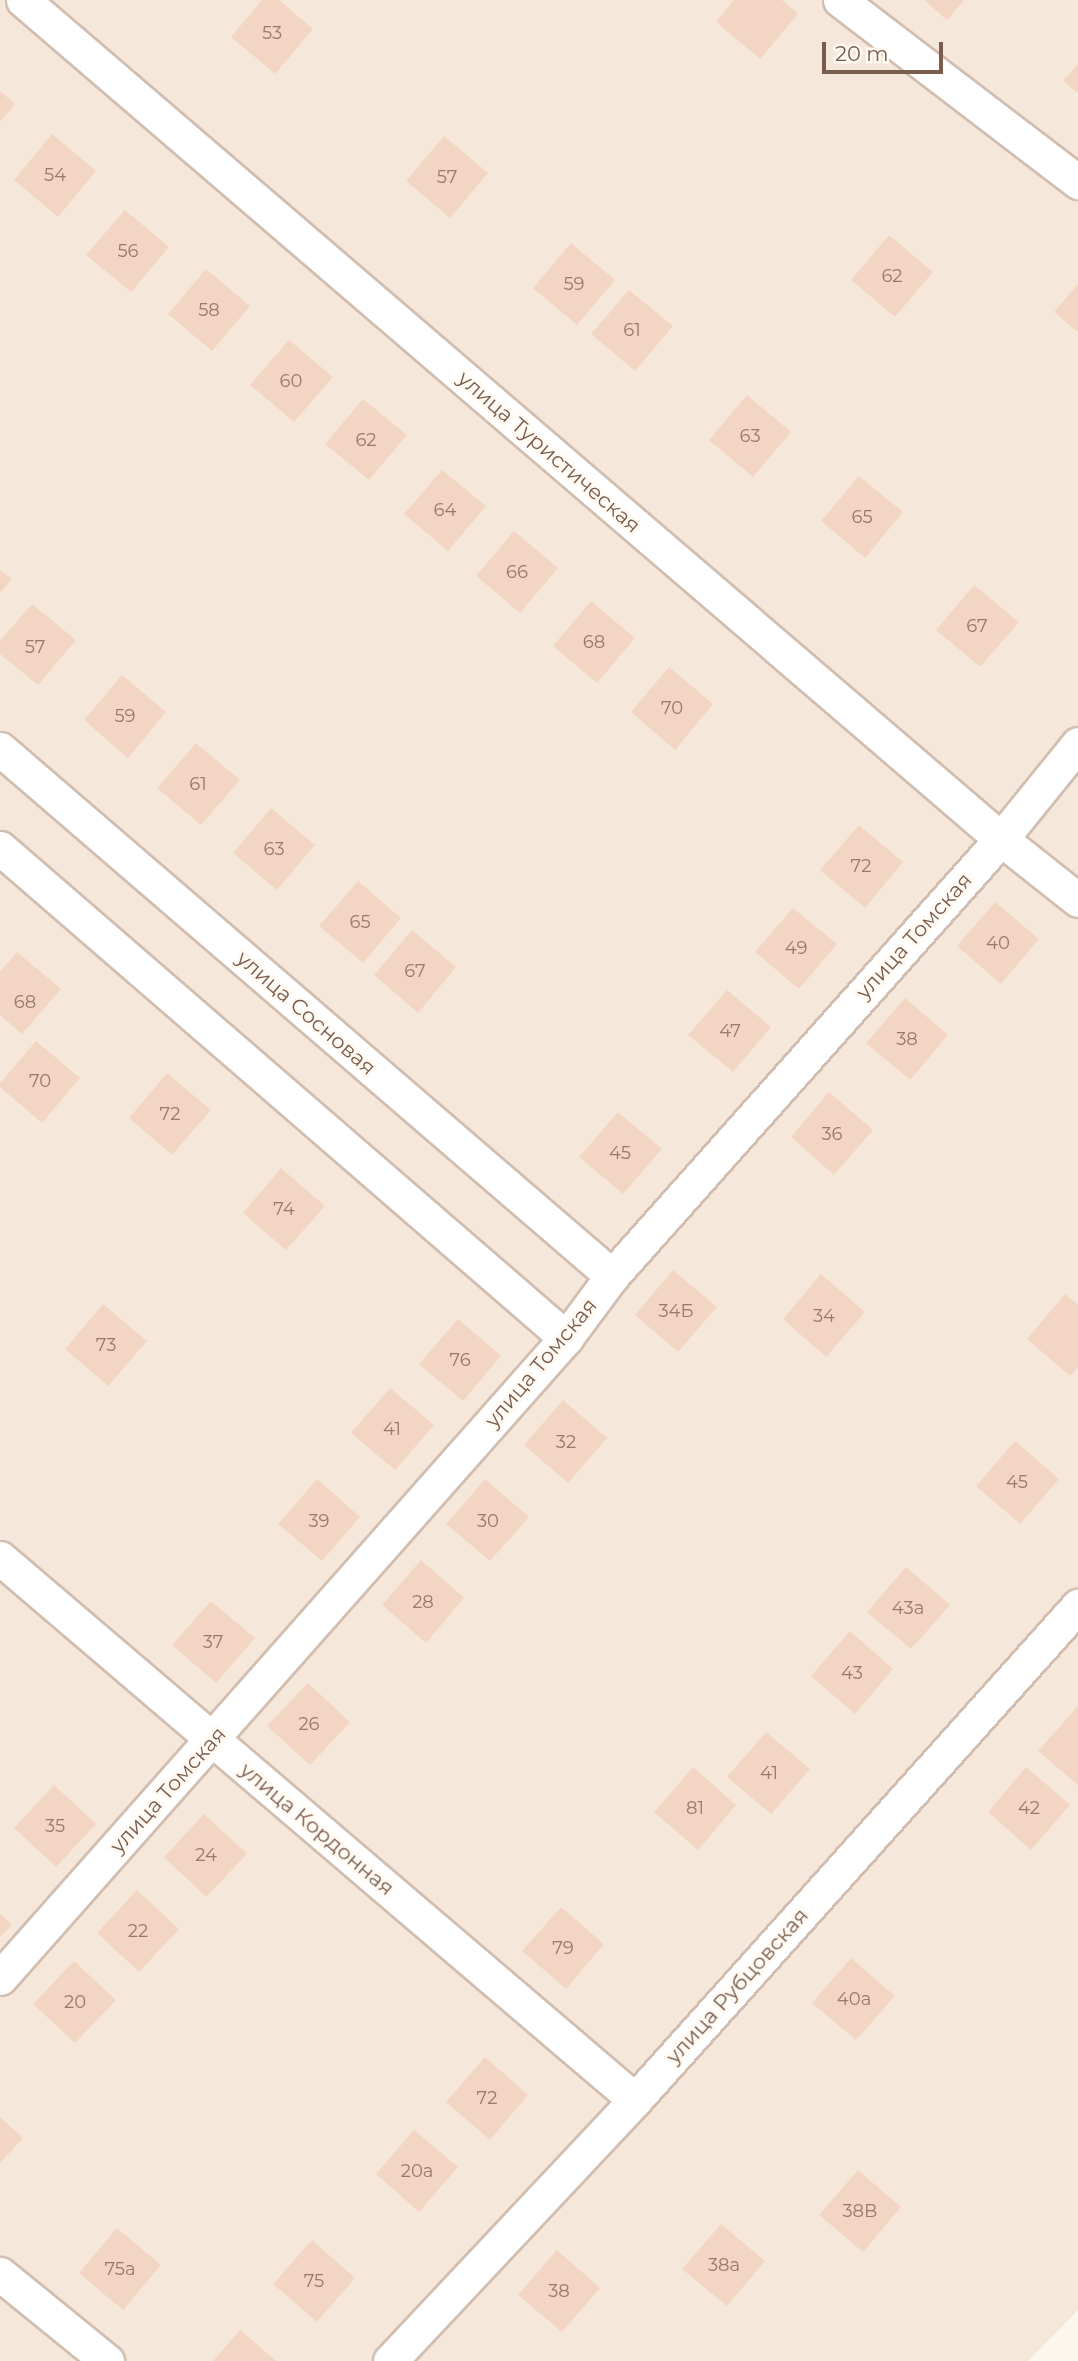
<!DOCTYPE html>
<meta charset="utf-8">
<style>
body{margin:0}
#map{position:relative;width:1078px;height:2361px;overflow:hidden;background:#fdf6ec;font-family:Montserrat,sans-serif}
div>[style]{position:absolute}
.residential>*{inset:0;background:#f5e8da}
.building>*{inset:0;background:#f3d5c3}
.roads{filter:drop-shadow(2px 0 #d1beb0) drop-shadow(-2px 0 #d1beb0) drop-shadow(0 2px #d1beb0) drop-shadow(0 -2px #d1beb0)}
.minor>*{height:33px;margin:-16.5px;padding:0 16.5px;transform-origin:16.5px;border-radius:16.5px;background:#fff}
span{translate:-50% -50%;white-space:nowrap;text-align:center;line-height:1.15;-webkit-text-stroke:6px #fffaf3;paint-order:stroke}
.number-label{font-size:18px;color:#987a6a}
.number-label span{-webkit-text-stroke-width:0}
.street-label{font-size:21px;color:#7a5c4d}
.scale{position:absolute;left:822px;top:42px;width:121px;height:32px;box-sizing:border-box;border:4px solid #7a5c4d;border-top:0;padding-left:9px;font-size:21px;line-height:24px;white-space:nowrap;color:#7a5c4d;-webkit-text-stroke:5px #fffaf3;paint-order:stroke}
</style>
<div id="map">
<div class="residential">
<i style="clip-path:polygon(0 0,1078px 0,1078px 2310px,1028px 2361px,0 2361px)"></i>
</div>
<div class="building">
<i style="clip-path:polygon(262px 0,279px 0,313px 29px,275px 74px,231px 37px)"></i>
<i style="clip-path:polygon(734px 0,782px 0,798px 14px,760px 59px,716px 22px)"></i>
<i style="clip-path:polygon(924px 0,964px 0,947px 20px)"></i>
<i style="clip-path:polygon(1078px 64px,1078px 93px,1063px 81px)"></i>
<i style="clip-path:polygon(0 91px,15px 104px,0 122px)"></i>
<i style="clip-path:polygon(52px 134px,96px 171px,58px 217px,14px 180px)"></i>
<i style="clip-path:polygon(444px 136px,488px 173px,450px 218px,406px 181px)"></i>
<i style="clip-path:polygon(125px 210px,169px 247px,131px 292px,86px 255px)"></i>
<i style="clip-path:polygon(889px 235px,933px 272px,895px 317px,851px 280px)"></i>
<i style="clip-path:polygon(571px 243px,615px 280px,577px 325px,533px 288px)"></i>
<i style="clip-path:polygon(206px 269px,250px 306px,212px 351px,168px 314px)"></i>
<i style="clip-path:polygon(1078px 284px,1078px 332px,1054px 312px)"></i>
<i style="clip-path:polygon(629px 290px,673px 326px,635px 371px,591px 334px)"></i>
<i style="clip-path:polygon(289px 340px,333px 377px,294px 422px,250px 385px)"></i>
<i style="clip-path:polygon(747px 395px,791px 432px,753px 477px,709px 440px)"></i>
<i style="clip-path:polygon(363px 399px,407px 435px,369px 480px,325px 444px)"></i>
<i style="clip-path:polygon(442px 470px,486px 506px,448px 551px,404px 514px)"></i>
<i style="clip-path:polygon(859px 476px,903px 512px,865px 558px,821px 521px)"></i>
<i style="clip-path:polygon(514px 531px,558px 568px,520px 613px,476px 576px)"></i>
<i style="clip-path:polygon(0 570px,12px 579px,0 593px)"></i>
<i style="clip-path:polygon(974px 585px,1019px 622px,980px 667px,936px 630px)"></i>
<i style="clip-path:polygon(591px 601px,635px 638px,597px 683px,553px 646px)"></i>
<i style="clip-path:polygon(32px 604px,76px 640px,38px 685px,0 654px,0 641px)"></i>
<i style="clip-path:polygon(669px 667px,713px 704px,675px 750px,631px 712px)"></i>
<i style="clip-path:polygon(122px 675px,166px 712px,128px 758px,84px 720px)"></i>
<i style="clip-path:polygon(196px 743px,240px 780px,201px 825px,157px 788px)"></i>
<i style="clip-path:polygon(271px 808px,315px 845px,277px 890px,233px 853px)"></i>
<i style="clip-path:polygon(859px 825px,903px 862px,865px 908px,820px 870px)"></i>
<i style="clip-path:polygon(358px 881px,401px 918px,363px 963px,319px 926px)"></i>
<i style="clip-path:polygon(995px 902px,1039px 939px,1001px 984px,957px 946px)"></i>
<i style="clip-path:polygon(793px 908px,837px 944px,799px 989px,755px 952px)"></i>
<i style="clip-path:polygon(412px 930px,456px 967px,418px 1013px,374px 975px)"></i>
<i style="clip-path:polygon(17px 952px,61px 989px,22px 1034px,0 1015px,0 972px)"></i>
<i style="clip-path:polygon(727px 990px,771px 1027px,733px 1072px,688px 1035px)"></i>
<i style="clip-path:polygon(905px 998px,948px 1035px,910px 1080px,866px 1043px)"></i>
<i style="clip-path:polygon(36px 1041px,80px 1078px,42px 1123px,0 1087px,0 1083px)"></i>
<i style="clip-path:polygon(167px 1073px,211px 1110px,172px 1155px,129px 1118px)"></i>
<i style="clip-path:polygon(829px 1092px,873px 1130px,834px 1175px,791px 1137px)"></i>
<i style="clip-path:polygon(618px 1112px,662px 1149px,623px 1194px,579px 1157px)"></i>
<i style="clip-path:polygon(281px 1168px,325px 1206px,286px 1250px,243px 1213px)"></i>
<i style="clip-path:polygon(673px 1270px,717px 1307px,678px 1352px,635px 1315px)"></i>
<i style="clip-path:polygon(821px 1274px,865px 1312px,826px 1357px,783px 1319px)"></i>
<i style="clip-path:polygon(1065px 1294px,1078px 1305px,1078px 1367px,1070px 1376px,1027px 1339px)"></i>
<i style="clip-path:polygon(103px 1304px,147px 1341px,108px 1386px,65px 1349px)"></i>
<i style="clip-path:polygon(458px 1319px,501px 1356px,463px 1401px,419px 1364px)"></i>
<i style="clip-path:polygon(390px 1388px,434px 1425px,395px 1470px,351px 1433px)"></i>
<i style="clip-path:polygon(563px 1400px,607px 1438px,568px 1483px,524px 1445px)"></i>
<i style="clip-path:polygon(1015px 1441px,1059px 1479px,1020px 1524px,976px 1486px)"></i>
<i style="clip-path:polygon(317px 1479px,360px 1517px,322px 1561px,278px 1524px)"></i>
<i style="clip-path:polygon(485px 1479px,529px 1517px,490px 1561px,446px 1524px)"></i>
<i style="clip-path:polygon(421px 1560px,464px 1598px,426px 1643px,382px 1605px)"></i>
<i style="clip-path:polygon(906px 1567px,950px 1605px,911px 1649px,867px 1612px)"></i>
<i style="clip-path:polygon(211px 1601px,255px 1638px,216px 1683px,172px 1645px)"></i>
<i style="clip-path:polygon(850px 1631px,893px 1669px,855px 1714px,811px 1676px)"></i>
<i style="clip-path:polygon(308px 1683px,350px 1722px,310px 1765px,267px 1726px)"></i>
<i style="clip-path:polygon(1078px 1706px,1078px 1785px,1038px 1751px)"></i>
<i style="clip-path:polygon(766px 1732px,810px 1769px,771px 1814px,727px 1777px)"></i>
<i style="clip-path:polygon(693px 1767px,736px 1805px,698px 1850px,654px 1812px)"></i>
<i style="clip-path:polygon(1026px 1767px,1070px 1805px,1031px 1850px,988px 1812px)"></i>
<i style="clip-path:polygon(54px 1785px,96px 1824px,56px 1867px,14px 1828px)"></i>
<i style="clip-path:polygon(204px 1814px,247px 1854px,206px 1897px,164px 1857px)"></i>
<i style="clip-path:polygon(137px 1890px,179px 1929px,139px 1972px,97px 1933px)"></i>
<i style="clip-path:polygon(561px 1907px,604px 1944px,566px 1989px,522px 1951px)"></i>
<i style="clip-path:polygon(0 1914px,12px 1925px,0 1937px)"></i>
<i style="clip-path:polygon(851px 1958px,895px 1996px,856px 2040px,812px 2003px)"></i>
<i style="clip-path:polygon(74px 1961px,116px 2000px,75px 2043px,33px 2004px)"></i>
<i style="clip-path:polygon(485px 2057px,528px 2095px,490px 2140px,446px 2102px)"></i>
<i style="clip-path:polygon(0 2117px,23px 2138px,0 2163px)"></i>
<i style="clip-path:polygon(414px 2130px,458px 2167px,419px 2212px,376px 2174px)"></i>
<i style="clip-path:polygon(858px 2170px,901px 2207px,863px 2252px,819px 2215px)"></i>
<i style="clip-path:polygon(721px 2224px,765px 2261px,727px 2306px,682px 2269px)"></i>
<i style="clip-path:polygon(117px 2228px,161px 2265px,123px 2310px,79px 2273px)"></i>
<i style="clip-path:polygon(312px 2240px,355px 2278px,317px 2322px,273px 2284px)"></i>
<i style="clip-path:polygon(557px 2250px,600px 2288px,562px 2332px,518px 2295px)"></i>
<i style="clip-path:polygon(240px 2330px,276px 2361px,213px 2361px)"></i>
</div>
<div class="roads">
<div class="minor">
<i style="left:23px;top:0;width:1289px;rotate:40.63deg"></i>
<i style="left:1001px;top:839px;width:98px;rotate:38.4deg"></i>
<i style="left:840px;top:0;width:300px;rotate:37.4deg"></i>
<i style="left:0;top:749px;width:808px;rotate:40.73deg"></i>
<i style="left:0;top:848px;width:749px;rotate:40.88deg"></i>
<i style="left:0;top:1558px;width:835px;rotate:40.48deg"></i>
<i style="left:0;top:1978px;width:854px;rotate:-48.51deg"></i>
<i style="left:566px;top:1338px;width:77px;rotate:-53.4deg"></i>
<i style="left:612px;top:1276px;width:585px;rotate:-48.33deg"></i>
<i style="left:1001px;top:839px;width:122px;rotate:-51deg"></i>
<i style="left:0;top:2274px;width:138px;rotate:39.1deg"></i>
<i style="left:390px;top:2361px;width:358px;rotate:-46.8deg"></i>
<i style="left:635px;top:2100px;width:664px;rotate:-48.12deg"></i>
</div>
</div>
<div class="number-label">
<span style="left:272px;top:33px">53</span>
<span style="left:55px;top:175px">54</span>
<span style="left:447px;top:177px">57</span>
<span style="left:128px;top:251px">56</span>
<span style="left:892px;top:276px">62</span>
<span style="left:574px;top:284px">59</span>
<span style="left:209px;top:310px">58</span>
<span style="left:632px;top:330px">61</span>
<span style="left:291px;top:381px">60</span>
<span style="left:750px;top:436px">63</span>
<span style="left:366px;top:440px">62</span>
<span style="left:445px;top:510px">64</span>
<span style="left:862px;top:517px">65</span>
<span style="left:517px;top:572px">66</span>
<span style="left:977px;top:626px">67</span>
<span style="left:594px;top:642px">68</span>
<span style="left:35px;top:647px">57</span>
<span style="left:672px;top:708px">70</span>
<span style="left:125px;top:716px">59</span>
<span style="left:198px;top:784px">61</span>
<span style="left:274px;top:849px">63</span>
<span style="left:861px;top:866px">72</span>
<span style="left:360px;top:922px">65</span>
<span style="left:998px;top:943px">40</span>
<span style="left:796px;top:948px">49</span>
<span style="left:415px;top:971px">67</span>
<span style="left:25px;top:1002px">68</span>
<span style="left:730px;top:1031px">47</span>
<span style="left:907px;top:1039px">38</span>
<span style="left:40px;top:1081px">70</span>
<span style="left:170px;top:1114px">72</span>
<span style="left:832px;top:1134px">36</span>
<span style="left:620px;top:1153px">45</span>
<span style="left:284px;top:1209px">74</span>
<span style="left:676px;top:1311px">34Б</span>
<span style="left:824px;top:1316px">34</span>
<span style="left:106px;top:1345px">73</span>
<span style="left:460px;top:1360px">76</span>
<span style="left:392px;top:1429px">41</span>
<span style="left:566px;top:1442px">32</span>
<span style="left:1017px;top:1482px">45</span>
<span style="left:319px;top:1521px">39</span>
<span style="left:488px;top:1521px">30</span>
<span style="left:423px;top:1602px">28</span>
<span style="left:908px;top:1608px">43а</span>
<span style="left:213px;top:1642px">37</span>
<span style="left:852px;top:1673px">43</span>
<span style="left:309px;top:1724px">26</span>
<span style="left:769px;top:1773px">41</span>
<span style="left:695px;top:1808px">81</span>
<span style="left:1029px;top:1808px">42</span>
<span style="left:55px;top:1826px">35</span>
<span style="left:206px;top:1855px">24</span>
<span style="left:138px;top:1931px">22</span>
<span style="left:563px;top:1948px">79</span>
<span style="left:854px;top:1999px">40а</span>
<span style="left:75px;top:2002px">20</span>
<span style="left:487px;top:2098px">72</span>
<span style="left:417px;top:2171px">20а</span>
<span style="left:860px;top:2211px">38В</span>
<span style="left:724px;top:2265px">38а</span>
<span style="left:120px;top:2269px">75а</span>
<span style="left:314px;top:2281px">75</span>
<span style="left:559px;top:2291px">38</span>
</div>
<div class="street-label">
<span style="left:549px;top:452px;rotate:41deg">улица Туристическая</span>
<span style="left:914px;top:936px;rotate:-48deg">улица Томская</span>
<span style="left:306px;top:1013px;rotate:41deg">улица Сосновая</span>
<span style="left:541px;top:1363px;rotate:-50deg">улица Томская</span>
<span style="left:168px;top:1790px;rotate:-48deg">улица Томская</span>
<span style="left:317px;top:1829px;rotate:40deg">улица Кордонная</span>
<span style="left:737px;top:1986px;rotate:-48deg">улица Рубцовская</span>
</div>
<div class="scale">20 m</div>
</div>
